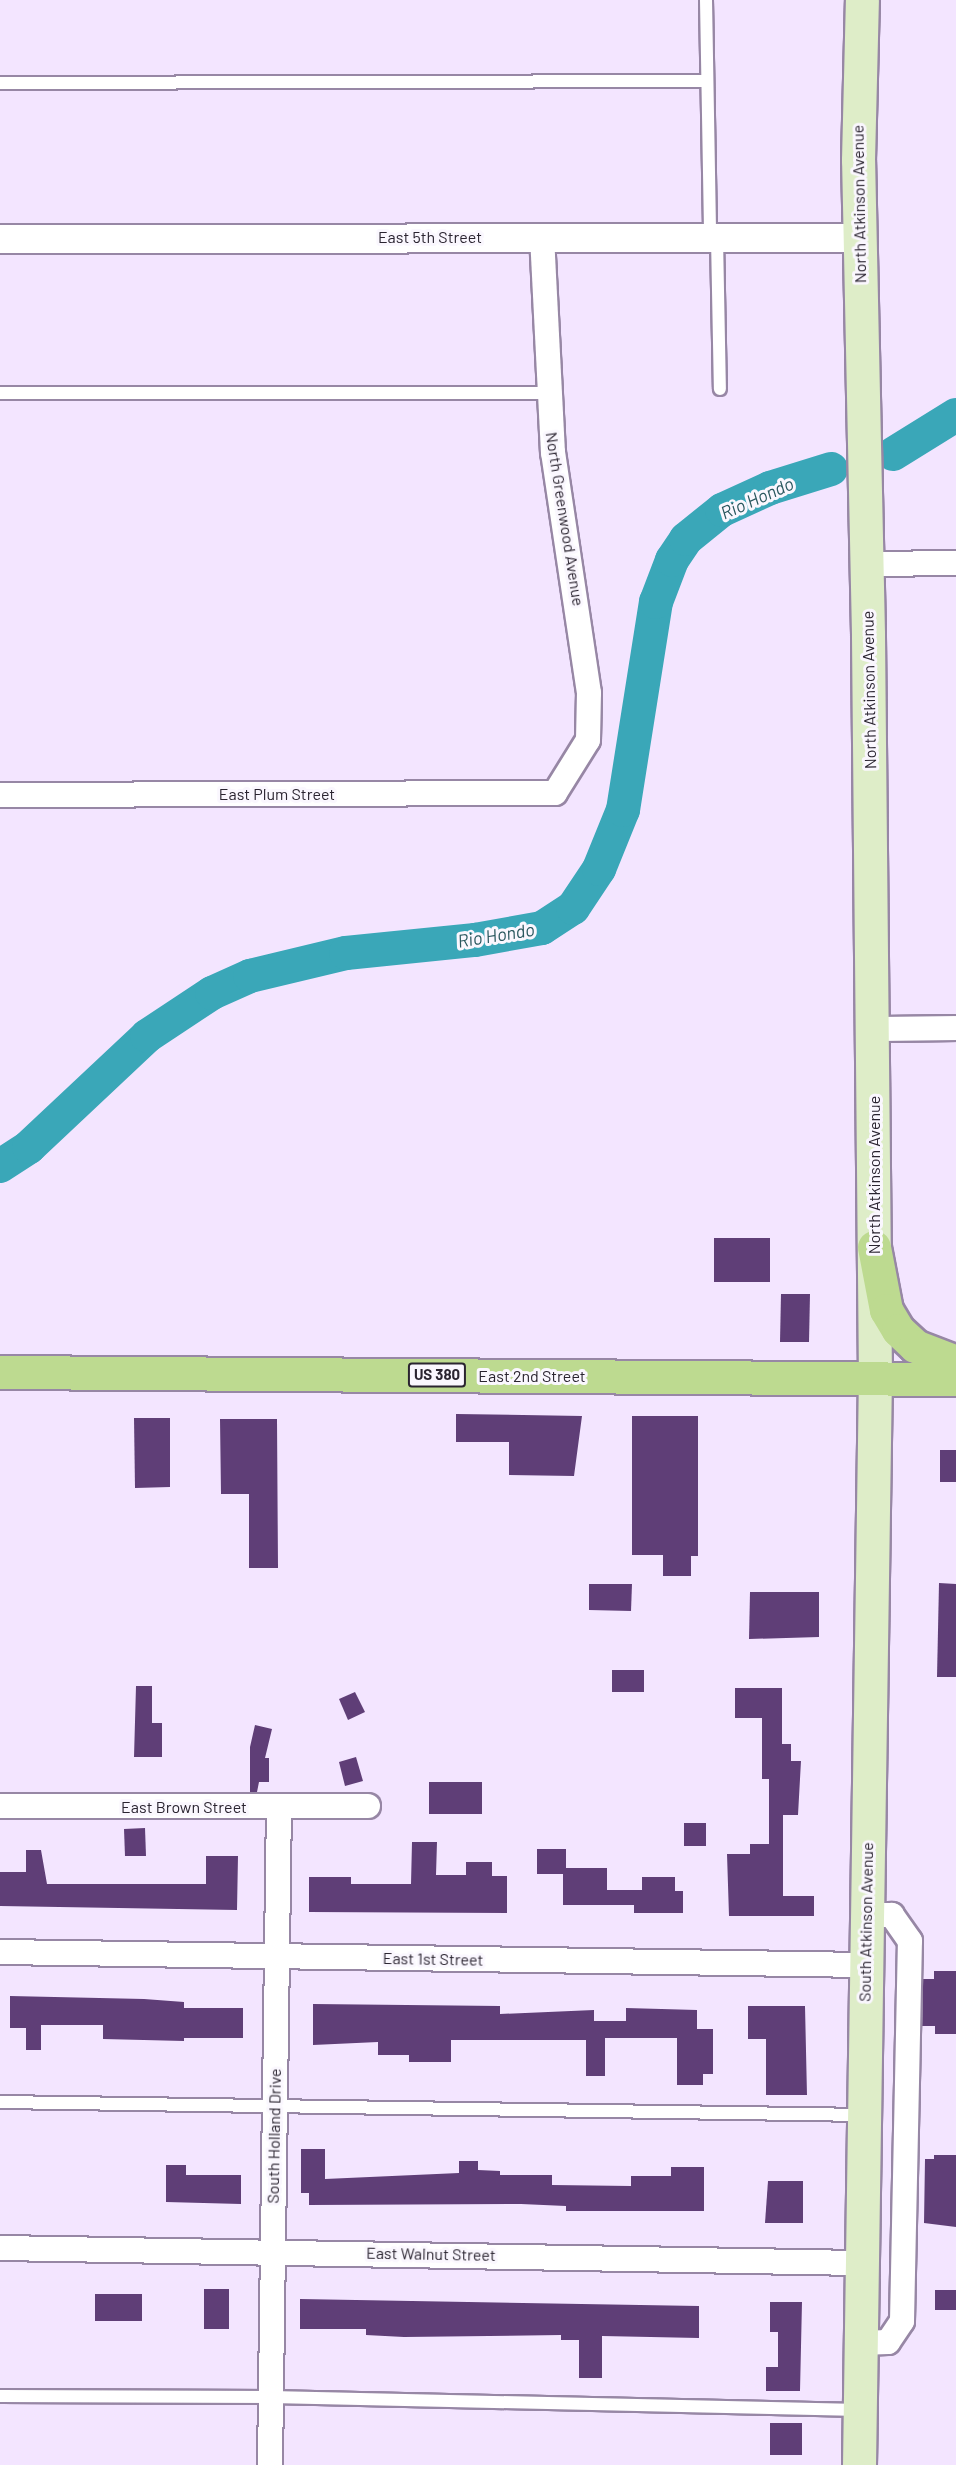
<!DOCTYPE html>
<style>
body{margin:0}
#map{position:relative;width:956px;height:2465px;overflow:hidden;background:#f3e5ff;font-family:Barlow,sans-serif}
div>[style]{position:absolute}
.river>*{height:34px;margin:-17px;padding:0 17px;transform-origin:17px;border-radius:17px;background:#3aa7b8}
.building>*{inset:0;background:#5f3e77}
.roads{filter:drop-shadow(2px 0 #9787a5) drop-shadow(-2px 0 #9787a5) drop-shadow(0 2px #9787a5) drop-shadow(0 -2px #9787a5)}
.service>*{height:12px;margin:-6px;padding:0 6px;transform-origin:6px;border-radius:6px;background:#fff}
.minor>*{height:24px;margin:-12px;padding:0 12px;transform-origin:12px;border-radius:12px;background:#fff}
.tertiary>*{height:28px;margin:-14px;padding:0 14px;transform-origin:14px;border-radius:14px;background:#fff}
.secondary>*{height:33px;margin:-16.5px;padding:0 16.5px;transform-origin:16.5px;border-radius:16.5px;background:#deedc8}
.primary>*{height:33px;margin:-16.5px;padding:0 16.5px;transform-origin:16.5px;border-radius:16.5px;background:#bdda90}
span{translate:-50% -50%;white-space:nowrap;text-align:center;line-height:1.15;-webkit-text-stroke:6px #faf7fe;paint-order:stroke}
.shield-label span{padding:2px 4px;background:#faf7fe;border:2px solid;border-radius:4px;-webkit-text-stroke-width:0}
.shield-label{font-size:15px;color:#2a2430;font-weight:700}
.street-label{font-size:16px;color:#2a2430}
.water-label{font-size:18px;color:#29575e;font-style:italic}
</style>
<div id="map">
<div class="river">
<i style="left:893px;top:454px;width:74px;rotate:-31.8deg"></i>
<i style="left:0;top:1166px;width:35px;rotate:-33deg"></i>
<i style="left:29px;top:1147px;width:162px;rotate:-43.2deg"></i>
<i style="left:147px;top:1036px;width:78px;rotate:-33.5deg"></i>
<i style="left:212px;top:993px;width:42px;rotate:-24.1deg"></i>
<i style="left:250px;top:976px;width:99px;rotate:-13.5deg"></i>
<i style="left:346px;top:953px;width:130px;rotate:-5.8deg"></i>
<i style="left:475px;top:940px;width:68px;rotate:-10.2deg"></i>
<i style="left:542px;top:928px;width:37px;rotate:-33deg"></i>
<i style="left:573px;top:908px;width:47px;rotate:-56.3deg"></i>
<i style="left:599px;top:869px;width:64px;rotate:-67.9deg"></i>
<i style="left:623px;top:810px;width:211px;rotate:-81deg"></i>
<i style="left:656px;top:602px;width:45px;rotate:-69.1deg"></i>
<i style="left:672px;top:560px;width:25px;rotate:-56deg"></i>
<i style="left:686px;top:539px;width:46px;rotate:-38.9deg"></i>
<i style="left:722px;top:510px;width:53px;rotate:-24.6deg"></i>
<i style="left:770px;top:488px;width:64px;rotate:-17.3deg"></i>
</div>
<div class="building">
<i style="clip-path:polygon(714px 1238px,770px 1238px,770px 1282px,714px 1282px)"></i>
<i style="clip-path:polygon(781px 1294px,810px 1294px,809px 1342px,780px 1342px)"></i>
<i style="clip-path:polygon(456px 1414px,582px 1416px,574px 1476px,509px 1475px,509px 1442px,456px 1442px)"></i>
<i style="clip-path:polygon(632px 1416px,698px 1416px,698px 1556px,691px 1556px,691px 1576px,663px 1576px,663px 1555px,632px 1555px)"></i>
<i style="clip-path:polygon(134px 1418px,170px 1418px,170px 1487px,135px 1488px)"></i>
<i style="clip-path:polygon(220px 1419px,277px 1419px,278px 1568px,249px 1568px,249px 1494px,221px 1494px)"></i>
<i style="clip-path:polygon(940px 1450px,956px 1450px,956px 1482px,940px 1482px)"></i>
<i style="clip-path:polygon(939px 1583px,956px 1584px,956px 1677px,937px 1677px)"></i>
<i style="clip-path:polygon(589px 1584px,632px 1584px,631px 1611px,589px 1610px)"></i>
<i style="clip-path:polygon(750px 1592px,819px 1592px,819px 1637px,749px 1639px)"></i>
<i style="clip-path:polygon(612px 1670px,644px 1670px,644px 1692px,612px 1692px)"></i>
<i style="clip-path:polygon(136px 1686px,152px 1686px,152px 1723px,162px 1723px,162px 1757px,134px 1757px)"></i>
<i style="clip-path:polygon(735px 1688px,782px 1688px,782px 1744px,791px 1744px,791px 1761px,801px 1761px,798px 1815px,783px 1815px,783px 1896px,814px 1896px,814px 1916px,729px 1916px,727px 1854px,750px 1854px,750px 1844px,769px 1844px,769px 1779px,762px 1779px,762px 1718px,735px 1718px)"></i>
<i style="clip-path:polygon(355px 1692px,365px 1712px,348px 1720px,339px 1699px)"></i>
<i style="clip-path:polygon(255px 1725px,272px 1729px,265px 1758px,269px 1758px,269px 1782px,259px 1782px,257px 1792px,250px 1792px,250px 1747px)"></i>
<i style="clip-path:polygon(356px 1757px,363px 1781px,345px 1786px,339px 1762px)"></i>
<i style="clip-path:polygon(429px 1782px,482px 1782px,482px 1814px,429px 1814px)"></i>
<i style="clip-path:polygon(684px 1823px,706px 1823px,706px 1846px,684px 1846px)"></i>
<i style="clip-path:polygon(145px 1828px,146px 1856px,125px 1856px,124px 1829px)"></i>
<i style="clip-path:polygon(412px 1842px,437px 1842px,436px 1875px,466px 1875px,466px 1862px,492px 1862px,492px 1876px,507px 1876px,507px 1913px,309px 1912px,309px 1877px,351px 1877px,351px 1884px,411px 1884px)"></i>
<i style="clip-path:polygon(537px 1849px,566px 1849px,566px 1868px,607px 1868px,607px 1890px,642px 1890px,642px 1877px,675px 1877px,675px 1891px,683px 1891px,683px 1913px,634px 1913px,634px 1905px,563px 1905px,563px 1874px,537px 1874px)"></i>
<i style="clip-path:polygon(26px 1850px,41px 1850px,47px 1884px,206px 1884px,206px 1856px,238px 1856px,237px 1910px,0 1906px,0 1872px,26px 1872px)"></i>
<i style="clip-path:polygon(934px 1971px,956px 1971px,956px 2034px,935px 2034px,935px 2026px,922px 2026px,923px 1979px,934px 1979px)"></i>
<i style="clip-path:polygon(10px 1996px,144px 1999px,184px 2002px,184px 2008px,243px 2008px,243px 2038px,184px 2038px,184px 2041px,103px 2039px,103px 2025px,41px 2025px,41px 2050px,26px 2050px,26px 2028px,10px 2028px)"></i>
<i style="clip-path:polygon(313px 2004px,500px 2006px,500px 2014px,594px 2010px,594px 2021px,626px 2021px,626px 2008px,697px 2010px,697px 2029px,713px 2029px,713px 2074px,703px 2074px,703px 2085px,677px 2085px,677px 2038px,605px 2038px,605px 2076px,586px 2076px,586px 2040px,451px 2040px,451px 2062px,409px 2062px,409px 2055px,378px 2055px,378px 2042px,313px 2045px)"></i>
<i style="clip-path:polygon(748px 2006px,805px 2006px,807px 2095px,766px 2095px,766px 2039px,748px 2039px)"></i>
<i style="clip-path:polygon(301px 2149px,325px 2149px,325px 2179px,459px 2173px,459px 2161px,478px 2161px,478px 2170px,500px 2171px,500px 2175px,552px 2175px,552px 2185px,631px 2186px,631px 2176px,671px 2176px,671px 2167px,704px 2167px,704px 2211px,566px 2211px,566px 2206px,521px 2204px,309px 2205px,309px 2193px,301px 2193px)"></i>
<i style="clip-path:polygon(934px 2155px,956px 2155px,956px 2227px,924px 2223px,925px 2159px,934px 2159px)"></i>
<i style="clip-path:polygon(166px 2165px,186px 2165px,186px 2175px,241px 2175px,241px 2204px,166px 2202px)"></i>
<i style="clip-path:polygon(768px 2181px,803px 2181px,803px 2223px,765px 2223px)"></i>
<i style="clip-path:polygon(204px 2289px,229px 2289px,229px 2329px,204px 2329px)"></i>
<i style="clip-path:polygon(935px 2290px,956px 2290px,956px 2310px,935px 2310px)"></i>
<i style="clip-path:polygon(95px 2294px,142px 2294px,142px 2321px,95px 2321px)"></i>
<i style="clip-path:polygon(300px 2299px,699px 2306px,699px 2338px,602px 2336px,602px 2378px,579px 2378px,579px 2340px,561px 2340px,561px 2335px,404px 2337px,366px 2335px,366px 2329px,300px 2329px)"></i>
<i style="clip-path:polygon(770px 2302px,802px 2302px,800px 2391px,766px 2391px,766px 2367px,778px 2367px,778px 2332px,770px 2332px)"></i>
<i style="clip-path:polygon(770px 2423px,802px 2423px,802px 2455px,770px 2455px)"></i>
</div>
<div class="roads">
<div class="service">
<i style="left:706px;top:0;width:237px;rotate:89deg"></i>
<i style="left:0;top:83px;width:705px;rotate:-0.16deg"></i>
<i style="left:717px;top:238px;width:151px;rotate:88.9deg"></i>
<i style="left:0;top:393px;width:549px"></i>
<i style="left:0;top:2102px;width:863px;rotate:0.86deg"></i>
<i style="left:0;top:2396px;width:271px;rotate:0.2deg"></i>
<i style="left:271px;top:2397px;width:589px;rotate:1.26deg"></i>
</div>
<div class="minor">
<i style="left:866px;top:564px;width:90px;rotate:-0.6deg"></i>
<i style="left:0;top:795px;width:555px;rotate:-0.21deg"></i>
<i style="left:555px;top:793px;width:62px;rotate:-58.1deg"></i>
<i style="left:588px;top:740px;width:47px;rotate:-88.8deg"></i>
<i style="left:589px;top:693px;width:243px;rotate:-98.5deg"></i>
<i style="left:553px;top:453px;width:217px;rotate:-92.9deg"></i>
<i style="left:873px;top:1029px;width:83px;rotate:-0.7deg"></i>
<i style="left:0;top:1806px;width:368px"></i>
<i style="left:0;top:1952px;width:866px;rotate:0.86deg"></i>
<i style="left:0;top:2248px;width:862px;rotate:1deg"></i>
<i style="left:861px;top:2343px;width:27px;rotate:-2deg"></i>
<i style="left:888px;top:2342px;width:25px;rotate:-56deg"></i>
<i style="left:902px;top:2321px;width:380px;rotate:-88.8deg"></i>
<i style="left:910px;top:1941px;width:32px;rotate:-125deg"></i>
<i style="left:892px;top:1915px;width:26px;rotate:180deg"></i>
<i style="left:270px;top:2465px;width:658px;rotate:-89.22deg"></i>
</div>
<div class="tertiary">
<i style="left:0;top:239px;width:860px;rotate:-0.07deg"></i>
</div>
<div class="secondary">
<i style="left:859px;top:2465px;width:1086px;rotate:-89.16deg"></i>
<i style="left:875px;top:1379px;width:745px;rotate:-90.54deg"></i>
<i style="left:868px;top:634px;width:474px;rotate:-91.2deg"></i>
<i style="left:858px;top:160px;width:160px;rotate:-88.6deg"></i>
</div>
<div class="primary">
<i style="left:874px;top:1247px;width:64px;rotate:79.2deg"></i>
<i style="left:886px;top:1310px;width:23px;rotate:59deg"></i>
<i style="left:898px;top:1330px;width:23px;rotate:43deg"></i>
<i style="left:915px;top:1346px;width:44px;rotate:21.3deg"></i>
<i style="left:0;top:1372px;width:956px;rotate:0.42deg"></i>
</div>
</div>
<div class="shield-label">
<span style="left:437px;top:1375px">US 380</span>
</div>
<div class="street-label">
<span style="left:859px;top:204px;rotate:-91deg">North Atkinson Avenue</span>
<span style="left:430px;top:237px">East 5th Street</span>
<span style="left:565px;top:519px;rotate:81deg">North Greenwood Avenue</span>
<span style="left:869px;top:690px;rotate:-91deg">North Atkinson Avenue</span>
<span style="left:277px;top:794px">East Plum Street</span>
<span style="left:874px;top:1175px;rotate:-90deg">North Atkinson Avenue</span>
<span style="left:532px;top:1376px">East 2nd Street</span>
<span style="left:184px;top:1807px">East Brown Street</span>
<span style="left:866px;top:1922px;rotate:-89deg">South Atkinson Avenue</span>
<span style="left:433px;top:1959px;rotate:1deg">East 1st Street</span>
<span style="left:274px;top:2136px;rotate:-89deg">South Holland Drive</span>
<span style="left:431px;top:2254px;rotate:1deg">East Walnut Street</span>
</div>
<div class="water-label">
<span style="left:757px;top:498px;rotate:-24deg">Rio Hondo</span>
<span style="left:496px;top:935px;rotate:-9deg">Rio Hondo</span>
</div>
</div>
